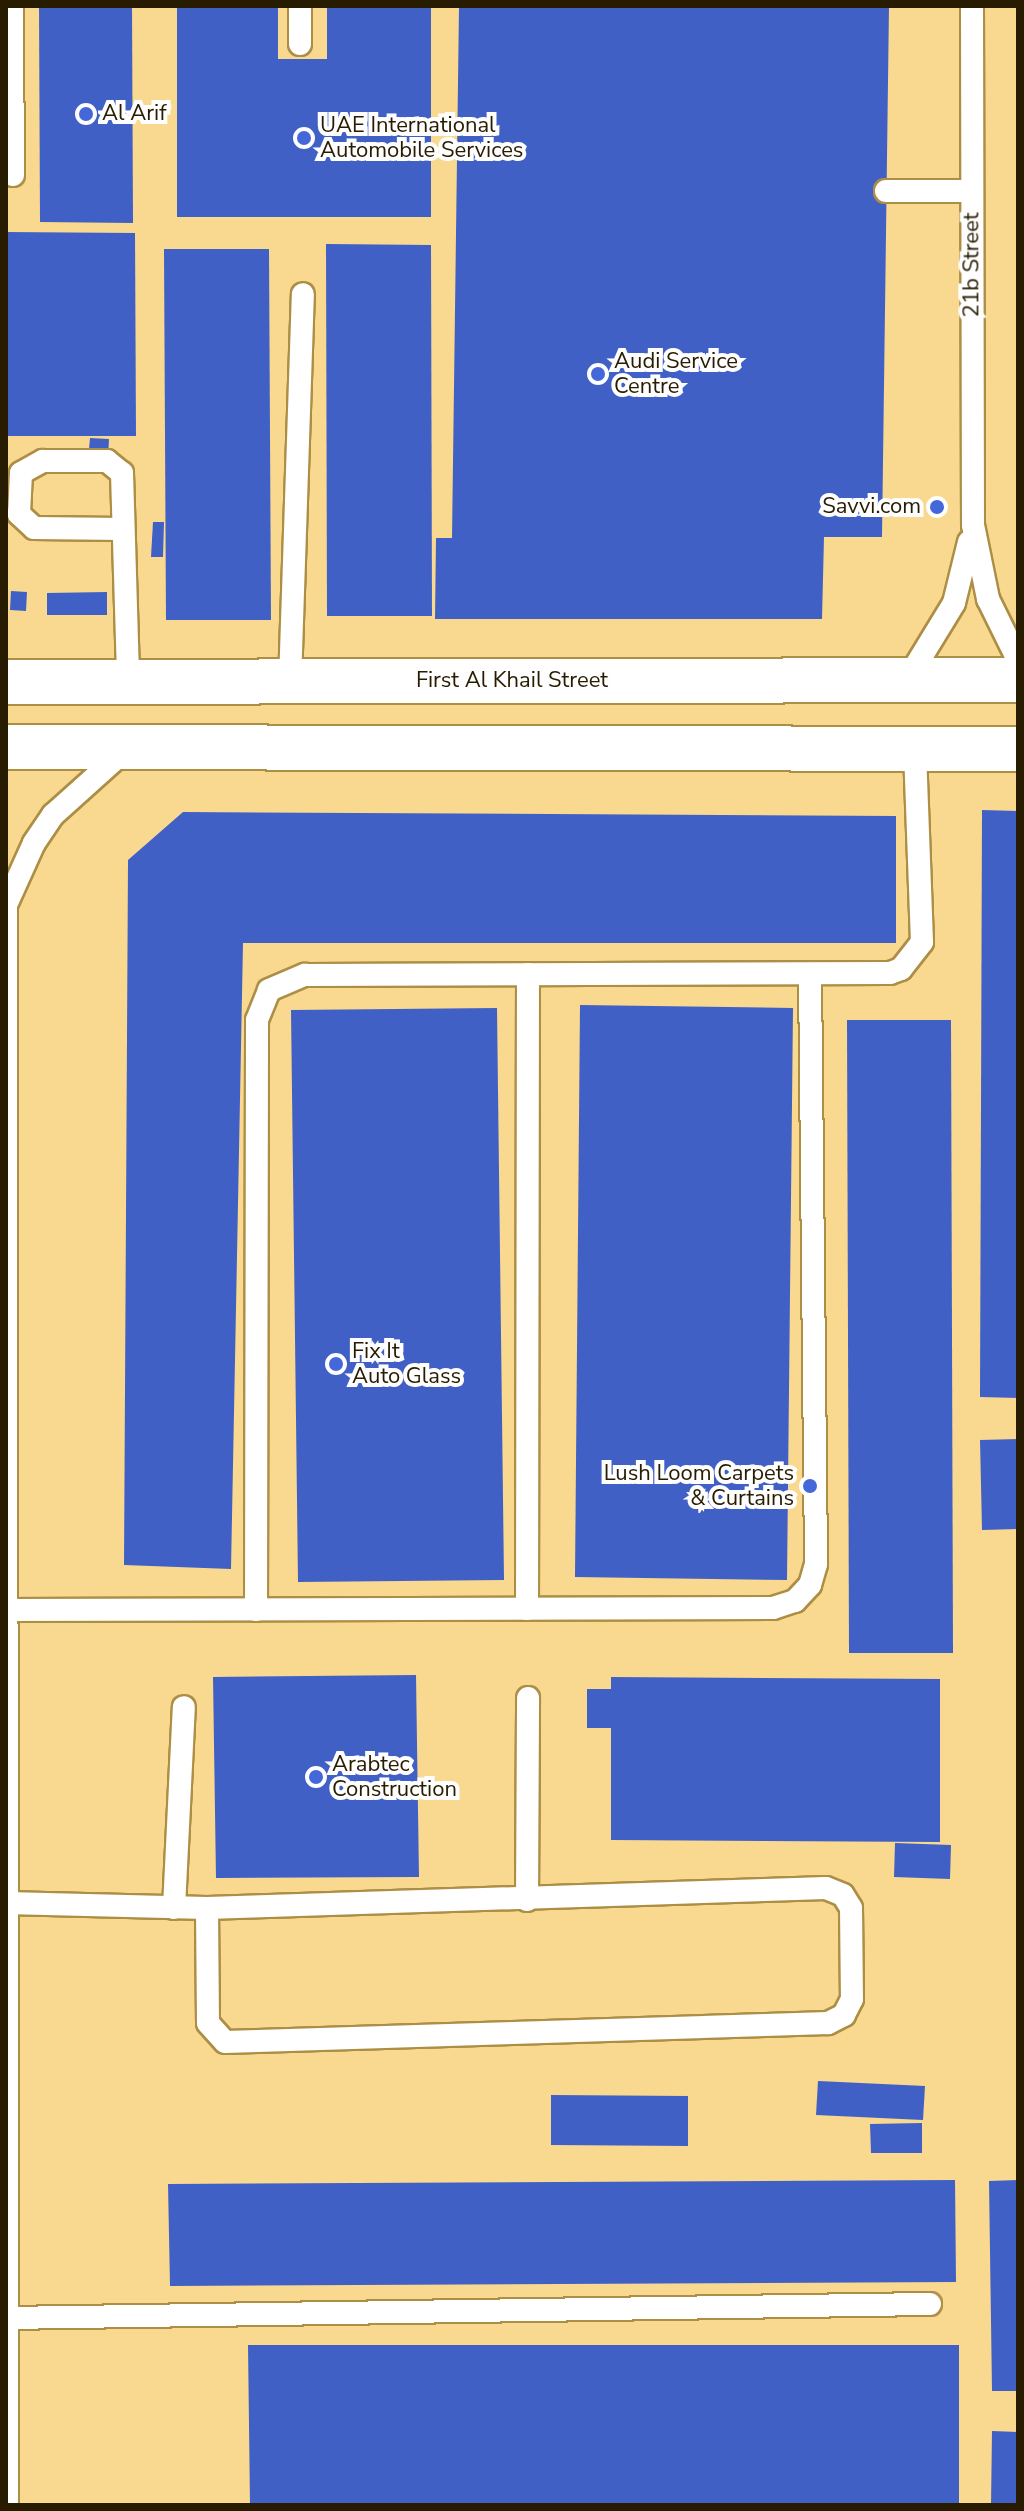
<!DOCTYPE html>
<style>
body{margin:0}
#map{position:relative;width:1024px;height:2511px;overflow:hidden;background:#f9d98f;font-family:"Nunito Sans",sans-serif}
div>[style]{position:absolute}
.building>*{inset:0;background:#4060c6}
.roads{filter:drop-shadow(2px 0 #ac8e45) drop-shadow(-2px 0 #ac8e45) drop-shadow(0 2px #ac8e45) drop-shadow(0 -2px #ac8e45)}
.service>*{height:22px;margin:-11px;padding:0 11px;transform-origin:11px;border-radius:11px;background:#fff}
.secondary>*{height:44px;margin:-22px;padding:0 22px;transform-origin:22px;border-radius:22px;background:#fff}
.dots>*{width:22px;height:22px;translate:-50% -50%;box-sizing:border-box;border:4px solid #fefefe;border-radius:50%}
span{translate:-50% -50%;white-space:nowrap;text-align:center;line-height:1.15;-webkit-text-stroke:8px #fefefe;paint-order:stroke}
.poi-label{font-size:22px;color:#271b00}
.left{translate:0 -50%;text-align:left}
.right{translate:-100% -50%;text-align:right}
.street-label{font-size:22px;color:#271b00}
.frame{position:absolute;inset:0;border:8px solid #271b00;pointer-events:none}
</style>
<div id="map">
<div class="building">
<i style="clip-path:polygon(39px 6px,132px 6px,133px 223px,40px 222px)"></i>
<i style="clip-path:polygon(177px 6px,278px 6px,278px 59px,327px 59px,327px 6px,431px 6px,431px 217px,177px 217px)"></i>
<i style="clip-path:polygon(459px 6px,889px 6px,882px 537px,824px 537px,822px 619px,435px 619px,436px 538px,452px 538px)"></i>
<i style="clip-path:polygon(6px 232px,135px 233px,136px 436px,6px 436px)"></i>
<i style="clip-path:polygon(326px 244px,431px 245px,432px 616px,327px 616px)"></i>
<i style="clip-path:polygon(164px 249px,269px 249px,271px 620px,166px 620px)"></i>
<i style="clip-path:polygon(90px 438px,109px 439px,108px 460px,88px 460px)"></i>
<i style="clip-path:polygon(153px 522px,164px 522px,163px 557px,151px 557px)"></i>
<i style="clip-path:polygon(11px 591px,27px 592px,26px 611px,10px 610px)"></i>
<i style="clip-path:polygon(107px 592px,107px 615px,47px 615px,47px 593px)"></i>
<i style="clip-path:polygon(982px 810px,1018px 811px,1018px 1398px,980px 1397px)"></i>
<i style="clip-path:polygon(183px 812px,896px 816px,896px 943px,243px 943px,231px 1569px,124px 1565px,128px 860px)"></i>
<i style="clip-path:polygon(580px 1005px,793px 1008px,787px 1580px,575px 1577px)"></i>
<i style="clip-path:polygon(497px 1008px,504px 1580px,298px 1582px,291px 1010px)"></i>
<i style="clip-path:polygon(847px 1020px,951px 1020px,953px 1653px,849px 1653px)"></i>
<i style="clip-path:polygon(1018px 1439px,1018px 1529px,982px 1530px,980px 1440px)"></i>
<i style="clip-path:polygon(416px 1675px,419px 1877px,216px 1878px,213px 1677px)"></i>
<i style="clip-path:polygon(611px 1677px,940px 1679px,940px 1842px,611px 1840px,611px 1728px,587px 1728px,587px 1689px,611px 1689px)"></i>
<i style="clip-path:polygon(895px 1843px,951px 1845px,950px 1879px,894px 1877px)"></i>
<i style="clip-path:polygon(818px 2081px,925px 2086px,923px 2120px,816px 2115px)"></i>
<i style="clip-path:polygon(551px 2095px,688px 2096px,688px 2146px,551px 2145px)"></i>
<i style="clip-path:polygon(922px 2123px,922px 2153px,871px 2153px,870px 2124px)"></i>
<i style="clip-path:polygon(955px 2180px,956px 2282px,170px 2286px,168px 2184px)"></i>
<i style="clip-path:polygon(1018px 2180px,1018px 2391px,992px 2391px,989px 2181px)"></i>
<i style="clip-path:polygon(248px 2345px,959px 2345px,959px 2505px,250px 2505px)"></i>
<i style="clip-path:polygon(992px 2431px,1018px 2432px,1018px 2505px,991px 2505px)"></i>
</div>
<div class="roads">
<div class="service">
<i style="left:12px;top:6px;width:169px;rotate:89.7deg"></i>
<i style="left:300px;top:6px;width:38px;rotate:90deg"></i>
<i style="left:972px;top:6px;width:519px;rotate:89.89deg"></i>
<i style="left:973px;top:525px;width:76px;rotate:78.5deg"></i>
<i style="left:988px;top:599px;width:68px;rotate:63.8deg"></i>
<i style="left:886px;top:191px;width:86px"></i>
<i style="left:123px;top:529px;width:89px;rotate:-179.4deg"></i>
<i style="left:34px;top:528px;width:21px;rotate:-137deg"></i>
<i style="left:19px;top:514px;width:41px;rotate:-87.2deg"></i>
<i style="left:21px;top:473px;width:25px;rotate:-29deg"></i>
<i style="left:43px;top:461px;width:64px"></i>
<i style="left:107px;top:461px;width:19px;rotate:39deg"></i>
<i style="left:122px;top:473px;width:206px;rotate:88.3deg"></i>
<i style="left:907px;top:680px;width:90px;rotate:-58.6deg"></i>
<i style="left:954px;top:603px;width:63px;rotate:-76.2deg"></i>
<i style="left:290px;top:682px;width:388px;rotate:-88.1deg"></i>
<i style="left:6px;top:901px;width:1604px;rotate:89.96deg"></i>
<i style="left:6px;top:905px;width:68px;rotate:-65.7deg"></i>
<i style="left:34px;top:843px;width:34px;rotate:-56deg"></i>
<i style="left:53px;top:815px;width:93px;rotate:-41.9deg"></i>
<i style="left:527px;top:1609px;width:635px;rotate:-89.91deg"></i>
<i style="left:8px;top:1610px;width:765px;rotate:-0.15deg"></i>
<i style="left:773px;top:1608px;width:23px;rotate:-18deg"></i>
<i style="left:795px;top:1601px;width:22px;rotate:-47deg"></i>
<i style="left:810px;top:1585px;width:22px;rotate:-74deg"></i>
<i style="left:816px;top:1564px;width:590px;rotate:-90.58deg"></i>
<i style="left:256px;top:1610px;width:590px;rotate:-89.9deg"></i>
<i style="left:257px;top:1020px;width:32px;rotate:-68deg"></i>
<i style="left:269px;top:990px;width:39px;rotate:-23deg"></i>
<i style="left:305px;top:975px;width:585px;rotate:-0.2deg"></i>
<i style="left:890px;top:973px;width:12px;rotate:-20deg"></i>
<i style="left:901px;top:969px;width:34px;rotate:-52deg"></i>
<i style="left:922px;top:942px;width:193px;rotate:-92.1deg"></i>
<i style="left:527px;top:1900px;width:202px;rotate:-89.7deg"></i>
<i style="left:6px;top:1903px;width:201px;rotate:1.4deg"></i>
<i style="left:207px;top:1908px;width:619px;rotate:-1.85deg"></i>
<i style="left:826px;top:1888px;width:18px;rotate:22deg"></i>
<i style="left:843px;top:1895px;width:15px;rotate:58deg"></i>
<i style="left:851px;top:1908px;width:91px;rotate:89.4deg"></i>
<i style="left:852px;top:1999px;width:18px;rotate:117deg"></i>
<i style="left:844px;top:2015px;width:18px;rotate:153deg"></i>
<i style="left:828px;top:2023px;width:603px;rotate:178.2deg"></i>
<i style="left:225px;top:2042px;width:25px;rotate:-132deg"></i>
<i style="left:208px;top:2023px;width:115px;rotate:-90.5deg"></i>
<i style="left:174px;top:1908px;width:201px;rotate:-87.2deg"></i>
<i style="left:6px;top:2318px;width:924px;rotate:-0.87deg"></i>
</div>
<div class="secondary">
<i style="left:6px;top:682px;width:1012px;rotate:-0.11deg"></i>
<i style="left:6px;top:747px;width:1012px;rotate:0.11deg"></i>
</div>
</div>
<div class="dots">
<i style="left:86px;top:114px;background:#4467da"></i>
<i style="left:304px;top:138px;background:#4467da"></i>
<i style="left:598px;top:374px;background:#4467da"></i>
<i style="left:937px;top:507px;background:#4467da"></i>
<i style="left:336px;top:1364px;background:#4467da"></i>
<i style="left:810px;top:1486px;background:#4467da"></i>
<i style="left:316px;top:1777px;background:#4467da"></i>
</div>
<div class="poi-label">
<span class="left" style="left:102px;top:114px">Al Arif</span>
<span class="left" style="left:320px;top:138px">UAE International<br>Automobile Services</span>
<span class="left" style="left:614px;top:374px">Audi Service<br>Centre</span>
<span class="right" style="left:921px;top:507px">Savvi.com</span>
<span class="left" style="left:352px;top:1364px">Fix It<br>Auto Glass</span>
<span class="right" style="left:794px;top:1486px">Lush Loom Carpets<br>&amp; Curtains</span>
<span class="left" style="left:332px;top:1777px">Arabtec<br>Construction</span>
</div>
<div class="street-label">
<span style="left:972px;top:265px;rotate:-90deg">21b Street</span>
<span style="left:512px;top:681px">First Al Khail Street</span>
</div>
<div class="frame"></div>
</div>
